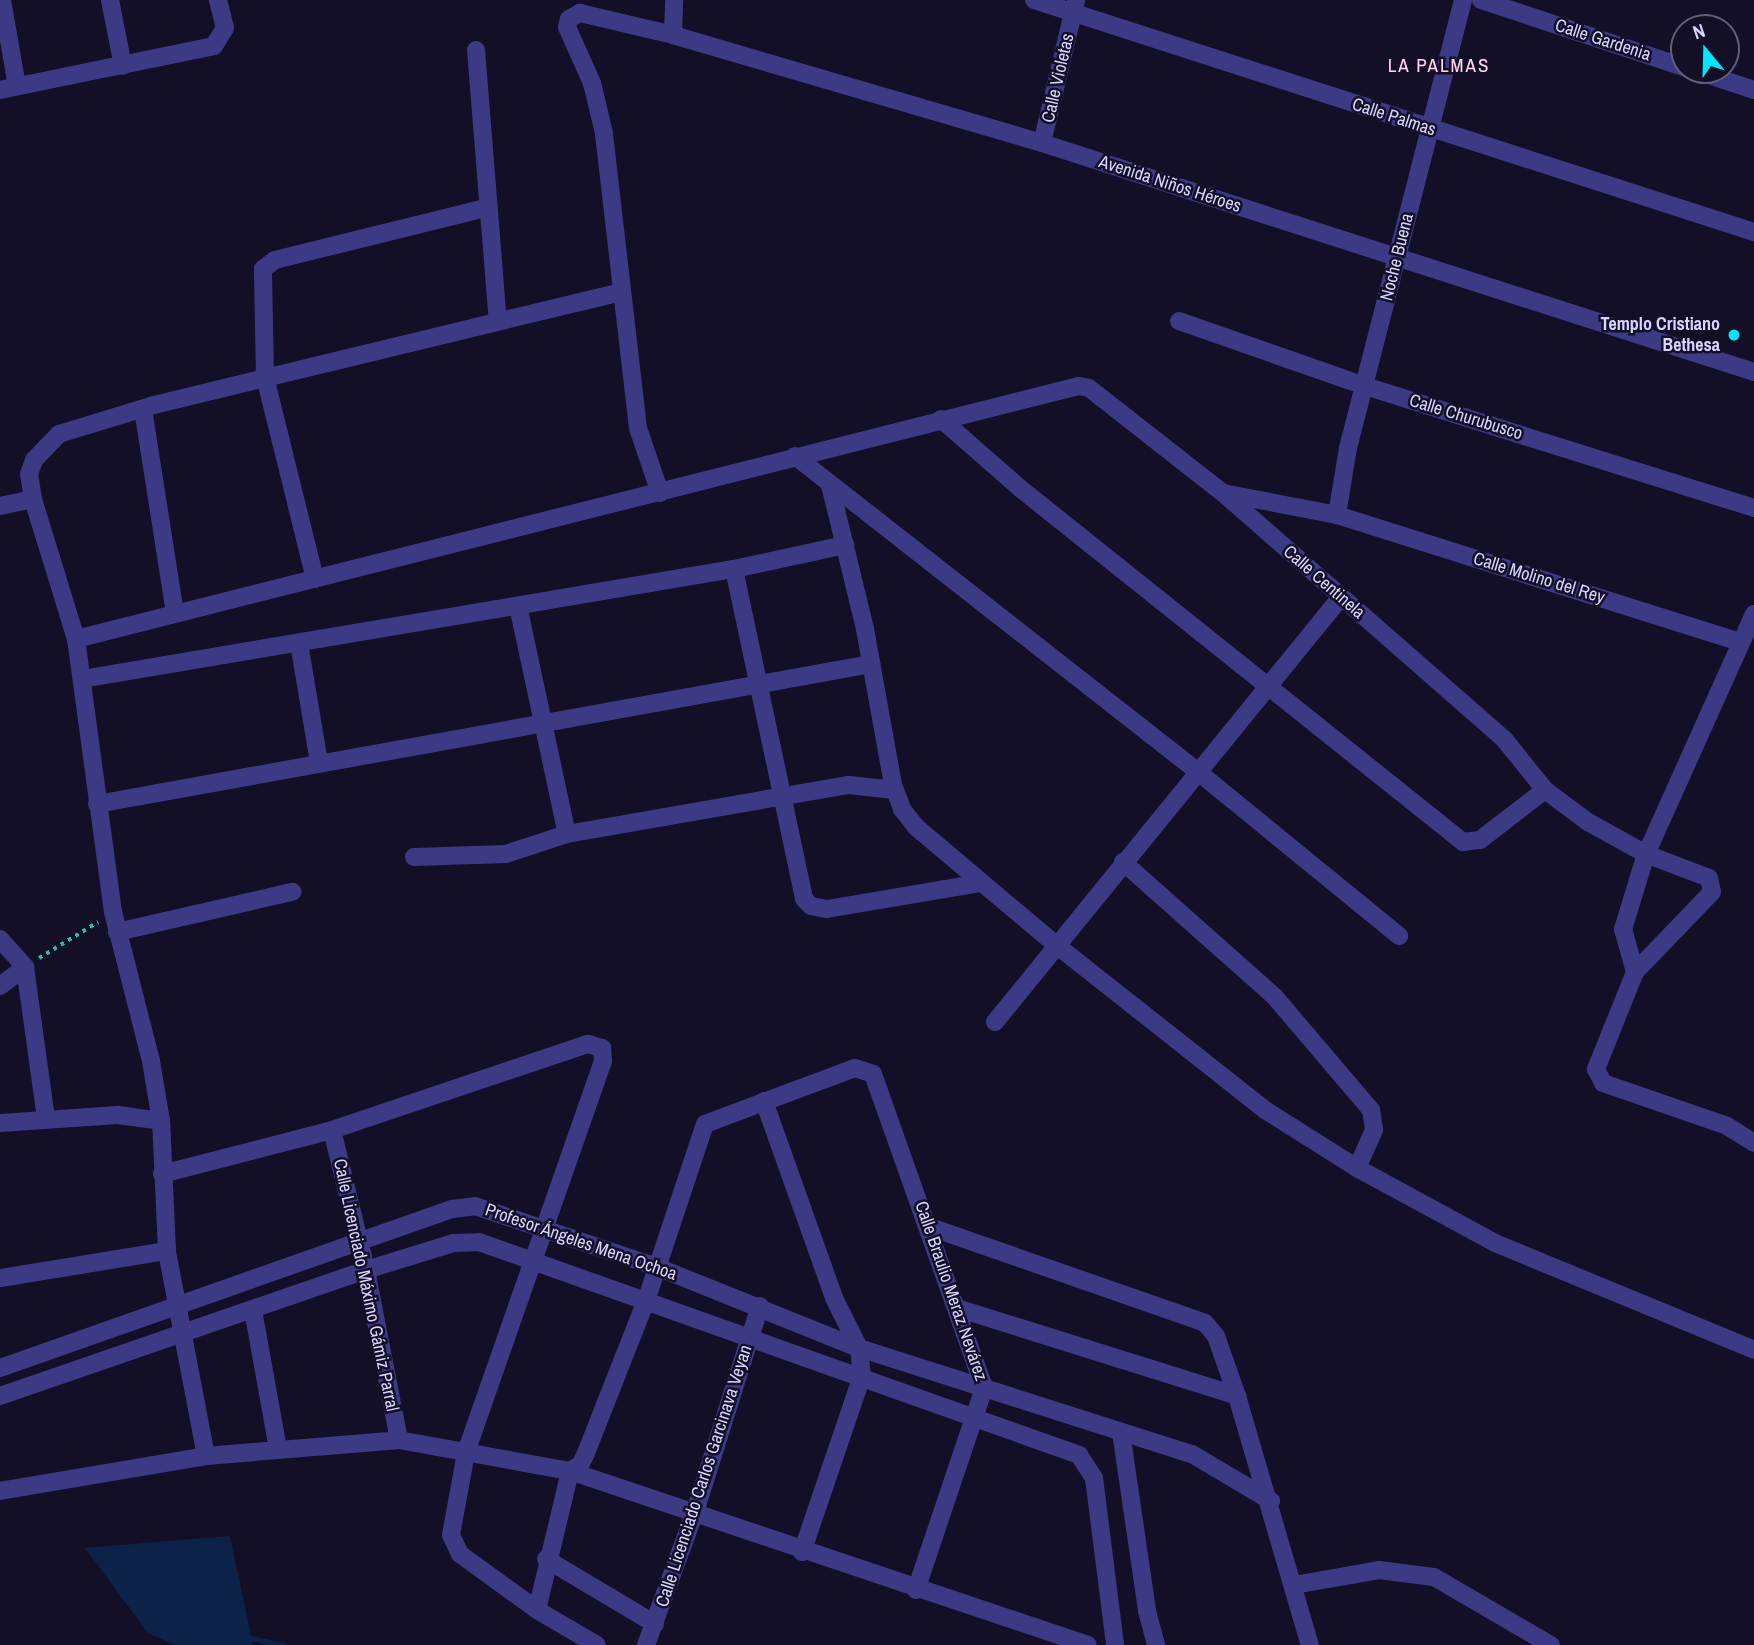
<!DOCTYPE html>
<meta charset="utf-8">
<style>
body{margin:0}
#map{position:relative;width:1754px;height:1645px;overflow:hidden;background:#130f26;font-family:"Archivo Narrow",sans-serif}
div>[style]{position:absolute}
.water>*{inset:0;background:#0c2248}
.stream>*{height:5px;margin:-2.5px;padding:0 2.5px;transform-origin:2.5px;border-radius:2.5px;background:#0c2248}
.path>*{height:3.5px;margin-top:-1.75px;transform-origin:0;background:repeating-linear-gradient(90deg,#2fb8b0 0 3.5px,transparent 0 8.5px)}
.minor>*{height:18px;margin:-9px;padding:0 9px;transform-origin:9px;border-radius:9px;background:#3d3a85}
.dots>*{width:19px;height:19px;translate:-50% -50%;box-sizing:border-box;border:4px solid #130f26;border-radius:50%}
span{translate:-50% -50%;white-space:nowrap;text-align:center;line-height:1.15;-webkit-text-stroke:5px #130f26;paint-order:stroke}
.street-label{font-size:18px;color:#d9d4ff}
.poi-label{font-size:18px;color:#d9d4ff;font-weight:700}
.right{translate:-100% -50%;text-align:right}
.neighbourhood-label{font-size:19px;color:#ffd6f0;letter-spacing:2px}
.north{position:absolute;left:1670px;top:14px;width:70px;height:70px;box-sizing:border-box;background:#130f26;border:2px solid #625e7d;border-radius:50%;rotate:341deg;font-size:19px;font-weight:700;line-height:28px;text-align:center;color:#d9d4ff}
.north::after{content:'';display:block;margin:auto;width:24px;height:32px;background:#00e5ff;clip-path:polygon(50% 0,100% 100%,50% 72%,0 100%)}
</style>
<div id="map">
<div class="water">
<i style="clip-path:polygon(230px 1536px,253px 1645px,175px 1645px,148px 1633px,85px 1548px)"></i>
</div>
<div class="stream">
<i style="left:246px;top:1637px;width:39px;rotate:12deg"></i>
</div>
<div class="path">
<i style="left:39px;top:958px;width:69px;rotate:-31.4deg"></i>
</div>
<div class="minor">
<i style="left:2px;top:0;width:87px;rotate:80.1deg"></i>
<i style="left:110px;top:0;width:67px;rotate:78.9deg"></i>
<i style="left:1034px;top:0;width:756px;rotate:17.86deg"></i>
<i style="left:1481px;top:0;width:214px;rotate:18.3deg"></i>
<i style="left:673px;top:35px;width:35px;rotate:-88deg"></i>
<i style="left:476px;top:50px;width:272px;rotate:85.4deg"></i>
<i style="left:1694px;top:70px;width:63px;rotate:18.4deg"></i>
<i style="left:0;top:90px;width:218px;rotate:-11.6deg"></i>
<i style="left:214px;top:46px;width:21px;rotate:-59deg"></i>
<i style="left:225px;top:28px;width:29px;rotate:-104deg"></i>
<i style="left:1042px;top:143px;width:147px;rotate:-76.6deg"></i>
<i style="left:1179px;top:321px;width:197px;rotate:19.3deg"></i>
<i style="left:1365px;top:386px;width:408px;rotate:17.4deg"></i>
<i style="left:143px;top:409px;width:207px;rotate:81.1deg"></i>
<i style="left:941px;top:419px;width:106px;rotate:41.2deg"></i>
<i style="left:1021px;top:489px;width:566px;rotate:38.61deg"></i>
<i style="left:1463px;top:842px;width:17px;rotate:-7deg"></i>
<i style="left:1480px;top:840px;width:82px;rotate:-37.6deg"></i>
<i style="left:795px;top:456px;width:511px;rotate:38.08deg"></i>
<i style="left:1197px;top:771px;width:261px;rotate:39.2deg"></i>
<i style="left:830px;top:485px;width:148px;rotate:76.3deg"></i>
<i style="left:865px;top:629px;width:158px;rotate:79.8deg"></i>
<i style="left:893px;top:785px;width:26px;rotate:69deg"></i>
<i style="left:902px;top:809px;width:23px;rotate:52deg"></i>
<i style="left:916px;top:827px;width:182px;rotate:40.1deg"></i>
<i style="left:1055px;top:944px;width:268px;rotate:38.3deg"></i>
<i style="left:1265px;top:1110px;width:109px;rotate:32.2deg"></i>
<i style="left:1357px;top:1168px;width:157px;rotate:28.5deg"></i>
<i style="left:1495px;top:1243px;width:280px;rotate:22.4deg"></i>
<i style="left:660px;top:493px;width:69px;rotate:-108.7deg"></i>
<i style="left:638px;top:428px;width:297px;rotate:-96.6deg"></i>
<i style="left:604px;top:133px;width:51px;rotate:-103.5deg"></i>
<i style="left:592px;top:83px;width:61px;rotate:-114.1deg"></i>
<i style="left:567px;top:27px;width:8px;rotate:-76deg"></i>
<i style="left:569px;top:19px;width:13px;rotate:-29deg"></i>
<i style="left:580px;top:13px;width:96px;rotate:13.3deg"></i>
<i style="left:673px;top:35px;width:384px;rotate:16.3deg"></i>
<i style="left:1042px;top:143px;width:748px;rotate:17.83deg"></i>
<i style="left:1223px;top:493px;width:116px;rotate:10.9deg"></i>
<i style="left:1337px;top:515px;width:423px;rotate:17.5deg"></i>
<i style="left:0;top:506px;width:34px;rotate:-12deg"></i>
<i style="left:1337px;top:515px;width:68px;rotate:-80.7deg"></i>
<i style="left:1348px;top:448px;width:463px;rotate:-75.6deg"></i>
<i style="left:734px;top:569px;width:337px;rotate:78deg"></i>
<i style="left:804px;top:899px;width:10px;rotate:45deg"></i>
<i style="left:811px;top:906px;width:16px;rotate:11deg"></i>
<i style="left:827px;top:909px;width:155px;rotate:-9.6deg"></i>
<i style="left:315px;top:579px;width:208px;rotate:-103.9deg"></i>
<i style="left:265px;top:377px;width:108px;rotate:-91.1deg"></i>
<i style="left:263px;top:269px;width:15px;rotate:-37deg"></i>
<i style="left:275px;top:260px;width:220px;rotate:-13.9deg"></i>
<i style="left:518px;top:606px;width:233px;rotate:77.9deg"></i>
<i style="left:1754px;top:614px;width:263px;rotate:114.2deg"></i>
<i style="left:1646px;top:854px;width:78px;rotate:107deg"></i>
<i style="left:1623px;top:929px;width:45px;rotate:74.4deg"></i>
<i style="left:1635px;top:972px;width:105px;rotate:111.9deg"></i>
<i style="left:1596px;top:1069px;width:16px;rotate:63deg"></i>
<i style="left:1603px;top:1083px;width:131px;rotate:19.1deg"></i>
<i style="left:1727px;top:1126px;width:32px;rotate:32deg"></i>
<i style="left:76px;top:639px;width:1034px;rotate:-14.16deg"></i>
<i style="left:1079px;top:386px;width:10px;rotate:11deg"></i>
<i style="left:1089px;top:388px;width:170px;rotate:38.1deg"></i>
<i style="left:1223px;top:493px;width:373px;rotate:41.2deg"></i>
<i style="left:1504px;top:739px;width:65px;rotate:51.2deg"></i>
<i style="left:1545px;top:790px;width:54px;rotate:36.7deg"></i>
<i style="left:1588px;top:822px;width:66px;rotate:28.9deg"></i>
<i style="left:1646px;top:854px;width:67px;rotate:20.9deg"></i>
<i style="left:1709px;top:878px;width:14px;rotate:78deg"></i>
<i style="left:1712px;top:892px;width:111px;rotate:133.9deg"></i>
<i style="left:299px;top:643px;width:122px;rotate:80.5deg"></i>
<i style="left:82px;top:679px;width:661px;rotate:-9.58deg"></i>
<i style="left:734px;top:569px;width:114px;rotate:-12.2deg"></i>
<i style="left:97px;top:804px;width:787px;rotate:-10.25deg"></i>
<i style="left:414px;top:857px;width:92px;rotate:-1.9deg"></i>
<i style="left:506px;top:854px;width:64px;rotate:-18.2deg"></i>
<i style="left:567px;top:834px;width:286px;rotate:-9.9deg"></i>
<i style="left:849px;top:785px;width:46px;rotate:6.2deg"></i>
<i style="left:1123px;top:862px;width:202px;rotate:41.6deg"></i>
<i style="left:1274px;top:996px;width:150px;rotate:49.6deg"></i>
<i style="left:1371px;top:1110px;width:20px;rotate:81deg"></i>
<i style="left:1374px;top:1130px;width:42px;rotate:114.1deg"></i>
<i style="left:117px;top:932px;width:180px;rotate:-12.9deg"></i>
<i style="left:0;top:939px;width:38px;rotate:48deg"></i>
<i style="left:25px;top:967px;width:153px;rotate:82.1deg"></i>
<i style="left:0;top:986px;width:31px;rotate:-37deg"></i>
<i style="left:995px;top:1022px;width:548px;rotate:-50.85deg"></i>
<i style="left:764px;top:1101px;width:209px;rotate:70.4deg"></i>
<i style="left:834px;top:1298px;width:56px;rotate:63.4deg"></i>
<i style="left:859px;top:1348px;width:28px;rotate:84deg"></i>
<i style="left:862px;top:1376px;width:186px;rotate:108.8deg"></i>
<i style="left:0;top:1123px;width:118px;rotate:-3.9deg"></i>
<i style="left:118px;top:1115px;width:43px;rotate:7.9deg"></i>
<i style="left:332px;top:1130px;width:144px;rotate:76.3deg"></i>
<i style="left:366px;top:1270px;width:173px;rotate:79deg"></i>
<i style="left:162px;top:1174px;width:176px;rotate:-14.5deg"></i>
<i style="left:332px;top:1130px;width:270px;rotate:-18.6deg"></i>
<i style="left:588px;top:1044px;width:15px;rotate:16deg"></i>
<i style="left:602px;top:1048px;width:13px;rotate:86deg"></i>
<i style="left:603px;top:1061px;width:415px;rotate:109.3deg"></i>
<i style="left:466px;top:1453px;width:83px;rotate:100.4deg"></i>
<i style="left:451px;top:1535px;width:21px;rotate:65deg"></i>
<i style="left:460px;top:1554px;width:95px;rotate:36deg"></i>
<i style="left:537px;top:1610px;width:69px;rotate:30.3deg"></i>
<i style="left:930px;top:1227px;width:291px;rotate:19.2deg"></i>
<i style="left:1205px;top:1323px;width:17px;rotate:50deg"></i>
<i style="left:1216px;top:1336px;width:64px;rotate:70.7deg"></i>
<i style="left:1237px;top:1396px;width:259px;rotate:73.7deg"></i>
<i style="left:0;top:1278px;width:169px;rotate:-9.2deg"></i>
<i style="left:957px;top:1308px;width:294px;rotate:17.4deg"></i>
<i style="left:253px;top:1310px;width:141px;rotate:79.8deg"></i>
<i style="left:0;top:1368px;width:479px;rotate:-19.4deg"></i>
<i style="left:452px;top:1209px;width:23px;rotate:-7deg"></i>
<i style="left:475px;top:1206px;width:192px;rotate:18.5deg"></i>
<i style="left:657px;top:1267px;width:218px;rotate:21.9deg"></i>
<i style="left:859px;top:1348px;width:349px;rotate:17.7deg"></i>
<i style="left:1192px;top:1454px;width:92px;rotate:30.7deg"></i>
<i style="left:0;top:1396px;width:387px;rotate:-19deg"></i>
<i style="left:366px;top:1270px;width:92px;rotate:-17.1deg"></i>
<i style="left:454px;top:1243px;width:25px;rotate:-2deg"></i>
<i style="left:479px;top:1242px;width:637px;rotate:19.54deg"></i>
<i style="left:1079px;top:1455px;width:27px;rotate:57deg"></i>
<i style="left:1094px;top:1478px;width:168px;rotate:82.8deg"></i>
<i style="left:1121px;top:1432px;width:181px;rotate:81.7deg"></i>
<i style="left:1147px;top:1611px;width:35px;rotate:75deg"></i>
<i style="left:206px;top:1456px;width:209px;rotate:-100.8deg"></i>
<i style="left:167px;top:1251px;width:130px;rotate:-92.6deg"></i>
<i style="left:161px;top:1121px;width:61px;rotate:-99.5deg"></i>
<i style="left:151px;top:1061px;width:154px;rotate:-104.3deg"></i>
<i style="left:113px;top:912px;width:275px;rotate:-97.7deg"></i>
<i style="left:76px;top:639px;width:146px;rotate:-107.1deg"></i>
<i style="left:33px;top:499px;width:25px;rotate:-99deg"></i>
<i style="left:29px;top:474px;width:15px;rotate:-70deg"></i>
<i style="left:34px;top:460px;width:36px;rotate:-46deg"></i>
<i style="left:59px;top:434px;width:99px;rotate:-17deg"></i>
<i style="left:154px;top:405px;width:480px;rotate:-13.6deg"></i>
<i style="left:0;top:1491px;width:209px;rotate:-9.6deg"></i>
<i style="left:206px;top:1456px;width:194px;rotate:-4.7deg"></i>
<i style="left:399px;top:1440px;width:174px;rotate:10.3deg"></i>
<i style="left:570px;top:1471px;width:546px;rotate:18.57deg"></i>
<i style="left:546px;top:1559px;width:127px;rotate:30.8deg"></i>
<i style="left:1294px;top:1585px;width:86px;rotate:-10deg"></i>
<i style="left:1379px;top:1570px;width:55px;rotate:7.3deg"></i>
<i style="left:1434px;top:1577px;width:135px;rotate:30.2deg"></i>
<i style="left:537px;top:1610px;width:143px;rotate:-76.6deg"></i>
<i style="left:570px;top:1471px;width:12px;rotate:-31deg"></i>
<i style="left:580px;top:1465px;width:13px;rotate:-63deg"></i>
<i style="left:586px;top:1453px;width:167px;rotate:-68.5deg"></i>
<i style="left:647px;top:1298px;width:183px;rotate:-71.6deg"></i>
<i style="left:705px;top:1124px;width:160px;rotate:-20.5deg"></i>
<i style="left:855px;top:1068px;width:19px;rotate:18deg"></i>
<i style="left:873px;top:1074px;width:333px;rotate:70.5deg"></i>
<i style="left:984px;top:1388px;width:213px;rotate:108.6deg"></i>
<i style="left:646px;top:1645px;width:142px;rotate:-69.8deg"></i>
<i style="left:695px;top:1512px;width:216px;rotate:-72.5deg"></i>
</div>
<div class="dots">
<i style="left:1734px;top:335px;background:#00e5ff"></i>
</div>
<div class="street-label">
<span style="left:1603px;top:40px;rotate:18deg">Calle Gardenia</span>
<span style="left:1058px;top:78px;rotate:-77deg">Calle Violetas</span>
<span style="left:1394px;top:117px;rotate:18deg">Calle Palmas</span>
<span style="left:1170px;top:184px;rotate:18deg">Avenida Niños Héroes</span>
<span style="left:1397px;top:257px;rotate:-76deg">Noche Buena</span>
<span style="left:1466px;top:417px;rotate:17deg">Calle Churubusco</span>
<span style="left:1539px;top:578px;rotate:17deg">Calle Molino del Rey</span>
<span style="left:1324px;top:582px;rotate:41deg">Calle Centinela</span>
<span style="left:581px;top:1242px;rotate:19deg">Profesor Ángeles Mena Ochoa</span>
<span style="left:366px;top:1285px;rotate:78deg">Calle Licenciado Máximo Gámiz Parral</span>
<span style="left:951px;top:1291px;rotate:71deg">Calle Braulio Meraz Nevárez</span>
<span style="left:704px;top:1476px;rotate:-72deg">Calle Licenciado Carlos Garcinava Veyan</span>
</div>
<div class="poi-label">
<span class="right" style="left:1720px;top:335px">Templo Cristiano<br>Bethesa</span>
</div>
<div class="neighbourhood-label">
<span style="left:1439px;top:66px">LA PALMAS</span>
</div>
<div class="north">N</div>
</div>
